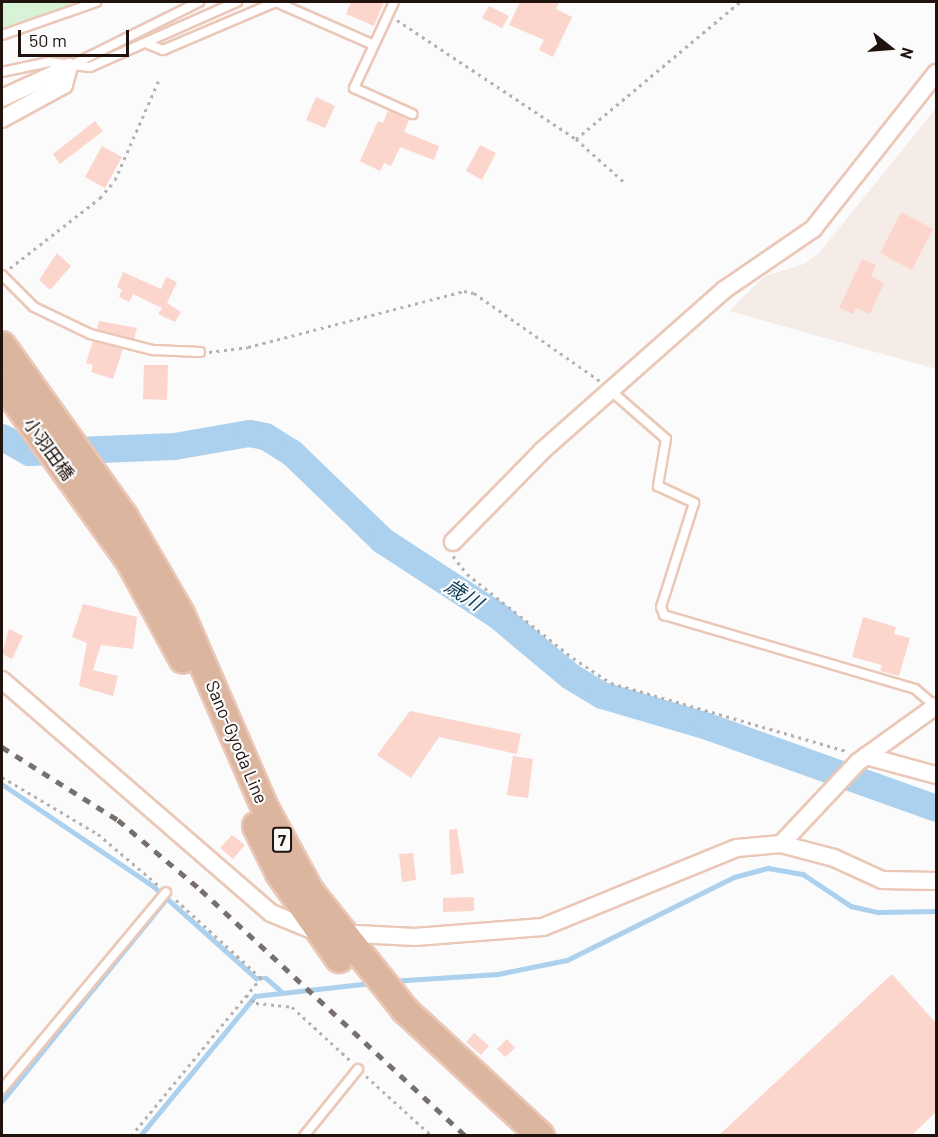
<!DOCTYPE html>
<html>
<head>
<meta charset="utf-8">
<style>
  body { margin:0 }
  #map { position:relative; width:938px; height:1137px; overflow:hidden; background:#fbfbfb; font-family:Barlow,"Noto Sans JP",sans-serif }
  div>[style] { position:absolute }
  .built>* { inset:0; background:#f5ece8 }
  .green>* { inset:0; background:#d7f2d6 }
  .stream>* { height:4.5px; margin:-2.25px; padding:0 2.25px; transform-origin:2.25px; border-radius:2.25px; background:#abd1ee }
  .river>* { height:27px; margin:-13.5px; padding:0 13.5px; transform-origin:13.5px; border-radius:13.5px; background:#abd1ee }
  .building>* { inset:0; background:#fcd5cc }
  .path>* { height:3px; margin-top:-1.5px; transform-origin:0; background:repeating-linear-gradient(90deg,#b5b1b0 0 3px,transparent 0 7.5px) }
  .roads { filter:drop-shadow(2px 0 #ebc7b7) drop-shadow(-2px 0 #ebc7b7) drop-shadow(0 2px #ebc7b7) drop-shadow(0 -2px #ebc7b7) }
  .service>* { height:8px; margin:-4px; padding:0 4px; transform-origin:4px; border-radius:4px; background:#fff }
  .minor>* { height:16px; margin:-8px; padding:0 8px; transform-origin:8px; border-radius:8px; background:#fff }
  .primary>* { height:26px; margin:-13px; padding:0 13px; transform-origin:13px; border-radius:13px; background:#dbb59e }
  .rail>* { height:4.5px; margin-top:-2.25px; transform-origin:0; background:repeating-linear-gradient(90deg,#776f6c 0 8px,transparent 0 16px) }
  span { translate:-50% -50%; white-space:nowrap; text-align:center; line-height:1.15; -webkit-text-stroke:4.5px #fbfbfb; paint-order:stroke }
  .shield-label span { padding:2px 4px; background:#fbfbfb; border:2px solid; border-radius:4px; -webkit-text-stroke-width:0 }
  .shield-label { font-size:16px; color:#20130e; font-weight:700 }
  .street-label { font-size:18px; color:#20130e }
  .water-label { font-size:20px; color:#0e3c58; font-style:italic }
  .frame { position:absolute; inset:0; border:3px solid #20130e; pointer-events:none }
  .north { position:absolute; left:860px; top:18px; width:60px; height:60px; -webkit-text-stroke:4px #fbfbfb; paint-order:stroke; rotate:107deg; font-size:16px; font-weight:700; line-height:24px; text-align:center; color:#20130e }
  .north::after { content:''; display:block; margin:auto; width:21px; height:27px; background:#20130e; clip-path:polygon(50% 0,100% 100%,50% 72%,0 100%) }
  .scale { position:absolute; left:18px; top:30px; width:111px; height:27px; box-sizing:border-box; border:3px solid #20130e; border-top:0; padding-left:8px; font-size:18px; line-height:21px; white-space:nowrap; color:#20130e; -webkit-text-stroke:4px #fbfbfb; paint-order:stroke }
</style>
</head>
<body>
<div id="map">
  <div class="built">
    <div style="clip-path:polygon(936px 108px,936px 369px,729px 311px,765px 276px,804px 264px,819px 253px)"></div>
  </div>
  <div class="green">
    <div style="clip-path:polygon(2px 2px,96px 2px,2px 35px)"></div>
  </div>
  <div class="stream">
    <div style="left:2px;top:784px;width:181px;rotate:34deg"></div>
    <div style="left:152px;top:885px;width:140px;rotate:41.8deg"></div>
    <div style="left:256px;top:978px;width:10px"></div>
    <div style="left:266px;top:978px;width:20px;rotate:41deg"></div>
    <div style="left:391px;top:981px;width:107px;rotate:-3.7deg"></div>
    <div style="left:498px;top:974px;width:70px;rotate:-11.5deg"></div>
    <div style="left:567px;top:960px;width:186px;rotate:-26.4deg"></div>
    <div style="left:734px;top:877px;width:35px;rotate:-15deg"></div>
    <div style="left:768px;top:868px;width:36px;rotate:10deg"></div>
    <div style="left:803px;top:874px;width:58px;rotate:33.7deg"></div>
    <div style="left:851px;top:906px;width:28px;rotate:13deg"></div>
    <div style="left:878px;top:912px;width:58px;rotate:-1deg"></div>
    <div style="left:2px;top:1101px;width:262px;rotate:-50.9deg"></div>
    <div style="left:140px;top:1136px;width:181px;rotate:-50.6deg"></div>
    <div style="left:255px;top:996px;width:117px;rotate:-6.4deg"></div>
  </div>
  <div class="river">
    <div style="left:2px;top:437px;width:31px;rotate:29deg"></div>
    <div style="left:29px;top:452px;width:145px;rotate:-2.4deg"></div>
    <div style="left:174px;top:446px;width:76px;rotate:-9.8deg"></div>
    <div style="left:249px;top:433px;width:16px;rotate:11deg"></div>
    <div style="left:265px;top:436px;width:31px;rotate:32deg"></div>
    <div style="left:291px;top:452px;width:127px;rotate:44deg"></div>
    <div style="left:382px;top:540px;width:137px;rotate:33.1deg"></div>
    <div style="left:497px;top:615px;width:95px;rotate:39.9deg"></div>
    <div style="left:570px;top:676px;width:37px;rotate:31deg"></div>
    <div style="left:602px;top:695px;width:109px;rotate:16.4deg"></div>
    <div style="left:707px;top:726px;width:243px;rotate:19.7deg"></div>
  </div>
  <div class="building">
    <div style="clip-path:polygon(351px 2px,384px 2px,374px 26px,346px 14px)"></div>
    <div style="clip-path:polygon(520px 2px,559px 2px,556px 9px,572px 17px,553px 57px,539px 50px,544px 40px,509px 25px)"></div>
    <div style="clip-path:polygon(489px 6px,509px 16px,502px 28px,482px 18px)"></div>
    <div style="clip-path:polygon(316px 97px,335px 106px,325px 128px,306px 120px)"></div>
    <div style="clip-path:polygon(388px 110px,409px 120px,404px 132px,439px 146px,434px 160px,400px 147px,391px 166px,384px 163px,380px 171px,360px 161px,378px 121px,383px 123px)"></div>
    <div style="clip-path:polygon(95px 121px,103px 131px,60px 164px,53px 154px)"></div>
    <div style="clip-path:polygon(480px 145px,496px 153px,482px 180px,466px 171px)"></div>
    <div style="clip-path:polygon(102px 146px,122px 157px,105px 188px,85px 177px)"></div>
    <div style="clip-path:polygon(901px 212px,933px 229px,912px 270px,880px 253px)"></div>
    <div style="clip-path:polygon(57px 253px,71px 266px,50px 290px,39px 280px)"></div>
    <div style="clip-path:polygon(862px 259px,876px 265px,871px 276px,884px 283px,870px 314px,856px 308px,853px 314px,839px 308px)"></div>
    <div style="clip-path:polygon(123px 272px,161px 289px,166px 277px,177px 282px,167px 303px,181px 312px,175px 322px,158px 314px,162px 308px,133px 294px,129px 302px,119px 297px,122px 290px,117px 287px)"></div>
    <div style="clip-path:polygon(99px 321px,137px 328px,134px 339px,97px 329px)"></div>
    <div style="clip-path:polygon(93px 341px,123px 349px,113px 379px,91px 372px,93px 365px,86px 363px)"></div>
    <div style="clip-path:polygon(144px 365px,168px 365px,167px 400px,143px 399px)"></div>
    <div style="clip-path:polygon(83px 604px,137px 617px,133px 649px,101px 645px,93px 670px,118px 676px,113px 696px,79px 686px,87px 643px,72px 637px)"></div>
    <div style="clip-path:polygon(863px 617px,896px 627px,894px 634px,910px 638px,899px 676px,880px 671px,882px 665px,852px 657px)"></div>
    <div style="clip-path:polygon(9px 629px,23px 636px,12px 659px,2px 654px)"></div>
    <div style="clip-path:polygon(410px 711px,521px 734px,517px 754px,439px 737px,411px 778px,377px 755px)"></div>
    <div style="clip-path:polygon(513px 756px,533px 759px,528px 798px,507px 795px)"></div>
    <div style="clip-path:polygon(457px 829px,464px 873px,451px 875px,449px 830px)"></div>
    <div style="clip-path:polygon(232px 835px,245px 845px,233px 859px,220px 848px)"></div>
    <div style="clip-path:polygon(413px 853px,416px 880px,402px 882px,399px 854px)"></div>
    <div style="clip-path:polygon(474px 897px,474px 911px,443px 912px,443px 898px)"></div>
    <div style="clip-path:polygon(892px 974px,936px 1023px,936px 1112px,911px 1136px,718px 1136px)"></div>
    <div style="clip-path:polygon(474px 1033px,489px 1046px,481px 1055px,466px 1042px)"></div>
    <div style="clip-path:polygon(507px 1039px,515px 1048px,505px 1057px,497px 1049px)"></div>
  </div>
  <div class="path">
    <div style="left:397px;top:20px;width:215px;rotate:33.6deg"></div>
    <div style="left:576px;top:139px;width:64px;rotate:41.9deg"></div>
    <div style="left:576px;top:139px;width:214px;rotate:-39.9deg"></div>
    <div style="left:10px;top:268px;width:114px;rotate:-37.9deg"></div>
    <div style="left:100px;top:198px;width:23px;rotate:-50deg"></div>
    <div style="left:115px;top:180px;width:109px;rotate:-66.3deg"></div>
    <div style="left:209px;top:352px;width:39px;rotate:-7deg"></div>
    <div style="left:248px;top:347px;width:223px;rotate:-14.5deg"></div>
    <div style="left:464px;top:291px;width:10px;rotate:11deg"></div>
    <div style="left:474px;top:293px;width:154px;rotate:34.9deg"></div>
    <div style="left:453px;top:556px;width:23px;rotate:52deg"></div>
    <div style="left:467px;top:574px;width:135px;rotate:38.4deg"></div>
    <div style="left:573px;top:658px;width:45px;rotate:33.3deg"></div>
    <div style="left:611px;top:683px;width:246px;rotate:16.1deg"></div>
    <div style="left:2px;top:777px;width:112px;rotate:30.7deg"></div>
    <div style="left:98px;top:834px;width:79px;rotate:40.4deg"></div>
    <div style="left:246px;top:995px;width:13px;rotate:39deg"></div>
    <div style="left:256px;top:1003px;width:36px;rotate:6deg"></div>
    <div style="left:292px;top:1007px;width:80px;rotate:42.5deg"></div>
    <div style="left:366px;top:1076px;width:89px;rotate:42.3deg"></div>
    <div style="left:131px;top:1136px;width:205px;rotate:-50.6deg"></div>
    <div style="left:261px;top:978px;width:117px;rotate:-137.4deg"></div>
  </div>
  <div class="roads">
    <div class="service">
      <div style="left:394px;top:2px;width:95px;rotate:114.9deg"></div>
      <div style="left:354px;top:88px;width:64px;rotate:24.1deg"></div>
      <div style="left:2px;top:35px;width:100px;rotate:-19.3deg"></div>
      <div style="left:148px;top:44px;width:16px;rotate:22deg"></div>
      <div style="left:163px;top:50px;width:123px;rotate:-23deg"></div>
      <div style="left:276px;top:2px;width:107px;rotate:23.7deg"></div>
      <div style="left:72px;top:65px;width:142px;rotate:-26.4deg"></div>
      <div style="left:2px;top:72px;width:48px;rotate:-12deg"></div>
      <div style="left:49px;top:62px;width:41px;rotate:7deg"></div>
      <div style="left:90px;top:67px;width:161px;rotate:-23.9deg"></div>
      <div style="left:2px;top:275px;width:45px;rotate:45deg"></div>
      <div style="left:34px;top:307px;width:62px;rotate:25.7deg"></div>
      <div style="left:90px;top:334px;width:65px;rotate:14.3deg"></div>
      <div style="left:153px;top:350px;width:47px;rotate:2.4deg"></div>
      <div style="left:610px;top:390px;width:74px;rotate:41.2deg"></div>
      <div style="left:666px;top:439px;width:48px;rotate:99.7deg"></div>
      <div style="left:658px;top:486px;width:40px;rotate:25deg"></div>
      <div style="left:694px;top:503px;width:109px;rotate:107.6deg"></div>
      <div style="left:661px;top:607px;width:9px;rotate:69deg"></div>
      <div style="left:664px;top:615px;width:262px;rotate:16.4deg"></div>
      <div style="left:915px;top:689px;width:25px;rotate:40deg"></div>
      <div style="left:2px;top:1089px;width:256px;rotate:-50.2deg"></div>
      <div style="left:304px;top:1136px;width:86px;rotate:-51.1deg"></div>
    </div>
    <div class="minor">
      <div style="left:2px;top:98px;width:74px;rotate:-24.8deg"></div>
      <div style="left:69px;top:67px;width:19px;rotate:106deg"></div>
      <div style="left:64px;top:85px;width:71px;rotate:151.3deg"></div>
      <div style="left:453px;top:542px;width:127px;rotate:-45.6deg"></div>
      <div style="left:542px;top:451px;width:243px;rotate:-41.5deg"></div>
      <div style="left:724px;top:290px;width:108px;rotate:-34.4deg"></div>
      <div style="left:813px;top:229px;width:199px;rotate:-51.7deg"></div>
      <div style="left:2px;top:680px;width:356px;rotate:40.9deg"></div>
      <div style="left:271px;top:913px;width:50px;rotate:22.4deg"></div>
      <div style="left:317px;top:932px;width:98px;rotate:2.9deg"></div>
      <div style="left:415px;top:937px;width:128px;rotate:-4.5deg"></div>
      <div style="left:543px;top:927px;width:209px;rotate:-22.2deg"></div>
      <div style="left:737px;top:848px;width:44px;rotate:-5.2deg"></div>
      <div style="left:781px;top:844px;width:55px;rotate:14.8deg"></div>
      <div style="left:834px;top:858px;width:53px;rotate:24.6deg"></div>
      <div style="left:882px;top:880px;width:54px;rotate:1.1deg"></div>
      <div style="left:866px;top:756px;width:73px;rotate:15.2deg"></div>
      <div style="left:781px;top:844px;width:112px;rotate:-46.8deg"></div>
      <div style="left:858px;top:762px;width:96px;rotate:-35.7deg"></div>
    </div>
    <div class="primary">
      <div style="left:2px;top:345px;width:210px;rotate:54.5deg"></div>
      <div style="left:124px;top:516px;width:113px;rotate:59.8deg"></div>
      <div style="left:181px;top:614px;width:214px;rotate:66.6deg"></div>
      <div style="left:266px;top:810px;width:92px;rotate:61.5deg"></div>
      <div style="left:310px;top:891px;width:152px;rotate:51.4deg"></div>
      <div style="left:405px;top:1010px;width:185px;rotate:42.8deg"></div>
      <div style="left:2px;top:383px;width:220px;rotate:54.4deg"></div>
      <div style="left:130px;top:562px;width:111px;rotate:61.6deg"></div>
      <div style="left:256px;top:826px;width:52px;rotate:63.9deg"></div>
      <div style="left:279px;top:873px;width:105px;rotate:55.1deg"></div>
    </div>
  </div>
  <div class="rail">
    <div style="left:2px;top:747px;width:137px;rotate:32.2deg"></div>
    <div style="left:118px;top:820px;width:109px;rotate:40.1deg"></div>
    <div style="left:201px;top:890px;width:362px;rotate:42.9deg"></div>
  </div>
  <div class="shield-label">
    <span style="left:282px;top:840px">7</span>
  </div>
  <div class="street-label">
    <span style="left:49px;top:449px;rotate:54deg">小羽田橋</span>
    <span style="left:237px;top:742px;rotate:67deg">Sano-Gyoda Line</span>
  </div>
  <div class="water-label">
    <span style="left:464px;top:594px;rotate:33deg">歳川</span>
  </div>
  <div class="frame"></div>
  <div class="north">N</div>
  <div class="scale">50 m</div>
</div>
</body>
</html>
